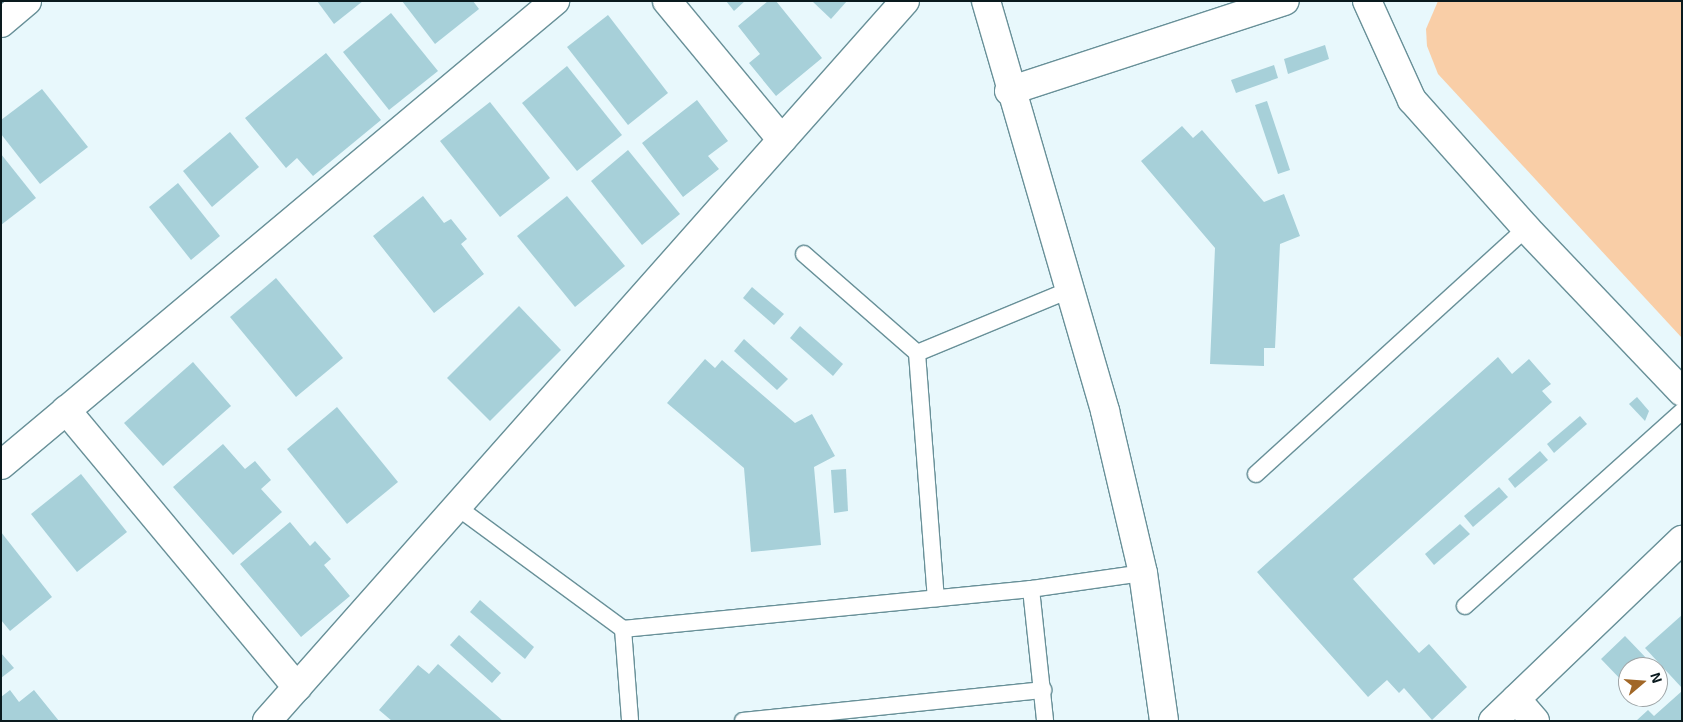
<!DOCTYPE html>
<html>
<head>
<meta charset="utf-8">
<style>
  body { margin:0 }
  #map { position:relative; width:1683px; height:722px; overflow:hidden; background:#e8f8fc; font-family:"Exo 2",sans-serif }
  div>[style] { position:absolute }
  .green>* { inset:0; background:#f9cea7 }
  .building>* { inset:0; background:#a7d0d9 }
  .roads { filter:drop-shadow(1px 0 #689098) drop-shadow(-1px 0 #689098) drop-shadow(0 1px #689098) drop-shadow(0 -1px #689098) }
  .lane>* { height:16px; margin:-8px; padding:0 8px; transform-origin:8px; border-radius:8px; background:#fff }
  .street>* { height:28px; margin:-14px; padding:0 14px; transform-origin:14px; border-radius:14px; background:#fff }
  .secondary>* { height:28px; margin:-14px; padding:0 14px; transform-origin:14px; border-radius:14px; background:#fff }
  span { translate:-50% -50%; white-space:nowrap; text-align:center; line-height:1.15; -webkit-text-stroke:4px #fff; paint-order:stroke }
  .frame { position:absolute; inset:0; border:2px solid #0a1a1e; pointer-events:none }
  .north { position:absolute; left:1618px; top:657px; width:50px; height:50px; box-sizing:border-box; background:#fff; border:1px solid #9da3a5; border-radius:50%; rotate:72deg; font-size:14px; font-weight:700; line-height:20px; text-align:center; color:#0a1a1e }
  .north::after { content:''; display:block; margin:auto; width:18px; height:22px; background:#a16727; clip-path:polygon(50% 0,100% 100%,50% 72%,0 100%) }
</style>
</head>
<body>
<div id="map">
  <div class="green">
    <div style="clip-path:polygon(1438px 1px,1682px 1px,1682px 338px,1438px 74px,1427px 46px,1426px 29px)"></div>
  </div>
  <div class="building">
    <div style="clip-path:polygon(317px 1px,363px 1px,334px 24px)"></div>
    <div style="clip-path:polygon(402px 1px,473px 1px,479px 9px,435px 44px)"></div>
    <div style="clip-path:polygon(726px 1px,745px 1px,734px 11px)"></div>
    <div style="clip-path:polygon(768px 1px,776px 1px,822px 58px,776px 96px,749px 63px,760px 54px,738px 26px)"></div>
    <div style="clip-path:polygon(812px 1px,847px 1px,831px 19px)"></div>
    <div style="clip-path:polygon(391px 13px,438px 71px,389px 110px,343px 52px)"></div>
    <div style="clip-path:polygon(608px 15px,668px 93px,628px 125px,567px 47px)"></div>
    <div style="clip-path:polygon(1325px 45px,1329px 59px,1288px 74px,1284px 59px)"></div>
    <div style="clip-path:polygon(326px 53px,381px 120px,313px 176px,297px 158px,286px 168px,245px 118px)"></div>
    <div style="clip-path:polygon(1274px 65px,1278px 78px,1236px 93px,1231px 80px)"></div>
    <div style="clip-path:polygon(567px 66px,622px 135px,577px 171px,522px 103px)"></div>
    <div style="clip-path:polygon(42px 89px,88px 147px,40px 184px,1px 134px,1px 120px)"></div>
    <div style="clip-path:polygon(697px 100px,728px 141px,708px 156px,719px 169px,683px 197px,642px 143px)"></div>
    <div style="clip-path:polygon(1267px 101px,1290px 170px,1278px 174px,1255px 105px)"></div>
    <div style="clip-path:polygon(490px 102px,550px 178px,500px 217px,440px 141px)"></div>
    <div style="clip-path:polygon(1182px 126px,1193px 138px,1202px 130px,1264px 202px,1284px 194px,1300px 236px,1280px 244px,1275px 348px,1264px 348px,1264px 366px,1210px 364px,1215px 248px,1141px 161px)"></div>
    <div style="clip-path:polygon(230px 132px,259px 167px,212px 207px,183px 171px)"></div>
    <div style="clip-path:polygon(628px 150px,680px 214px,642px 245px,591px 181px)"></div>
    <div style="clip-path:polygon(1px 154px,36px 198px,1px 225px)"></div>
    <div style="clip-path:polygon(178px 183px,220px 236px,191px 260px,149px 207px)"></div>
    <div style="clip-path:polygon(423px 196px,444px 223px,451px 219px,467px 239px,461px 244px,484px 274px,434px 313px,373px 236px)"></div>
    <div style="clip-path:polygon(567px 196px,625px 266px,575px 307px,517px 236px)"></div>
    <div style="clip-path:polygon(276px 278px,343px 358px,296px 397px,230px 317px)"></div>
    <div style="clip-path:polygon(752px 287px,784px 314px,774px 325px,743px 298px)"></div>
    <div style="clip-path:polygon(519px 306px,561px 350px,490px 421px,447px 378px)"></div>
    <div style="clip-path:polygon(800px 326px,843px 364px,833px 376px,790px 338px)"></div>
    <div style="clip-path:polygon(744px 339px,788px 379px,777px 390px,734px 351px)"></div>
    <div style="clip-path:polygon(1498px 357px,1512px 374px,1529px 359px,1551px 384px,1542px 391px,1552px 402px,1353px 579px,1419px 653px,1429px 644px,1467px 687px,1432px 720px,1404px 688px,1399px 693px,1387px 680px,1368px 697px,1257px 572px)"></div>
    <div style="clip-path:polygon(705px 359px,715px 368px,722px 360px,795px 423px,812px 414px,835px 456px,814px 467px,821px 545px,751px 552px,744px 468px,667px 403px)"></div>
    <div style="clip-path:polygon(193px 362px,231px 406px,163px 466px,124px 423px)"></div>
    <div style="clip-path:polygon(1637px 397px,1649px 411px,1645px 421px,1629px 404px)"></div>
    <div style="clip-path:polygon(337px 407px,398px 482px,347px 524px,287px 449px)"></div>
    <div style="clip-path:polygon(1580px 416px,1587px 424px,1554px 453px,1547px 444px)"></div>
    <div style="clip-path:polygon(223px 444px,245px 469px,255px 461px,271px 480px,261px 489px,282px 512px,233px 555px,173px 487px)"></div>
    <div style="clip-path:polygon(1540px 451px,1548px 460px,1515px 488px,1508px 479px)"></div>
    <div style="clip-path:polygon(846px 469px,848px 511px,834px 513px,831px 470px)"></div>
    <div style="clip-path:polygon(81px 474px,127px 532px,77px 572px,31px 514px)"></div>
    <div style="clip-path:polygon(1499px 487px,1508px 497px,1473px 527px,1464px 516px)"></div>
    <div style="clip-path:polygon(290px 522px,310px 546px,315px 541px,331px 559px,324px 565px,350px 596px,301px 637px,240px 564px)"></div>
    <div style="clip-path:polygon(1460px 524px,1470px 534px,1434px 565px,1425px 554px)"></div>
    <div style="clip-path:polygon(1px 532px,52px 597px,10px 631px,1px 620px)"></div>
    <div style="clip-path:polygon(480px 600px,534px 647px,525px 659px,470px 612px)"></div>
    <div style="clip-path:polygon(1682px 615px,1682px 688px,1645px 648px)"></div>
    <div style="clip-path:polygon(459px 635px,501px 673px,492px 683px,450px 645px)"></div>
    <div style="clip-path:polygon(1625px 636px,1650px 662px,1645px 667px,1628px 667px,1626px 685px,1601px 659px)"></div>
    <div style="clip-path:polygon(1px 653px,14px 668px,1px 678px)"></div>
    <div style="clip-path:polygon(438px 664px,503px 721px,392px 721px,379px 710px,418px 665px,429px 674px)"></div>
    <div style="clip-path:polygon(10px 690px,19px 702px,34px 690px,59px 721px,1px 721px,1px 697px)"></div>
    <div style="clip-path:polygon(1682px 691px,1682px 721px,1636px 721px,1648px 710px,1654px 716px)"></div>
  </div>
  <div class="roads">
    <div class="lane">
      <div style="left:804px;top:254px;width:150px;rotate:41.2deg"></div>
      <div style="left:917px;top:353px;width:246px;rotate:85.6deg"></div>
      <div style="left:917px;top:353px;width:165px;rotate:-22.5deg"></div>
      <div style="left:1256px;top:474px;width:365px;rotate:-42.3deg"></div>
      <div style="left:457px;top:507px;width:206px;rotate:36.3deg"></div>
      <div style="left:623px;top:629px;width:92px;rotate:85.6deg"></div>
      <div style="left:1031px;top:589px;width:133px;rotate:83.9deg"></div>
      <div style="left:1465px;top:606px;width:292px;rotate:-41.9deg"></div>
      <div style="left:623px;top:629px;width:410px;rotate:-5.6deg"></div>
      <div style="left:1031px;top:589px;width:113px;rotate:-8.1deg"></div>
      <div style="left:743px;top:721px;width:302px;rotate:-5.9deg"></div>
    </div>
    <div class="street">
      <div style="left:667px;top:1px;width:180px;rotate:50.4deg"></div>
      <div style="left:986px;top:1px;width:427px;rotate:73.8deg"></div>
      <div style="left:1105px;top:411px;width:166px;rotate:76.8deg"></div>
      <div style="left:1143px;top:573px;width:149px;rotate:81.9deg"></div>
      <div style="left:1367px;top:1px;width:109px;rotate:65.6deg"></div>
      <div style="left:1412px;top:100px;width:171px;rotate:48.3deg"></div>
      <div style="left:1526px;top:228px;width:226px;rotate:46.4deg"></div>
      <div style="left:1009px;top:91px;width:290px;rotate:-18.1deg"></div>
      <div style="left:66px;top:410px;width:361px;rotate:50.2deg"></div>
      <div style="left:1px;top:465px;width:723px;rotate:-39.95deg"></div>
      <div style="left:1516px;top:699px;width:29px;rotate:49deg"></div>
      <div style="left:267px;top:721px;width:962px;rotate:-48.46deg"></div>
      <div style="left:1493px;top:721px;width:262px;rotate:-43.8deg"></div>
    </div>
    <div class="secondary">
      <div style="left:1px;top:23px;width:34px;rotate:-40deg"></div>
    </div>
  </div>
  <div class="frame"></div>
  <div class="north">N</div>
</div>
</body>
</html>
